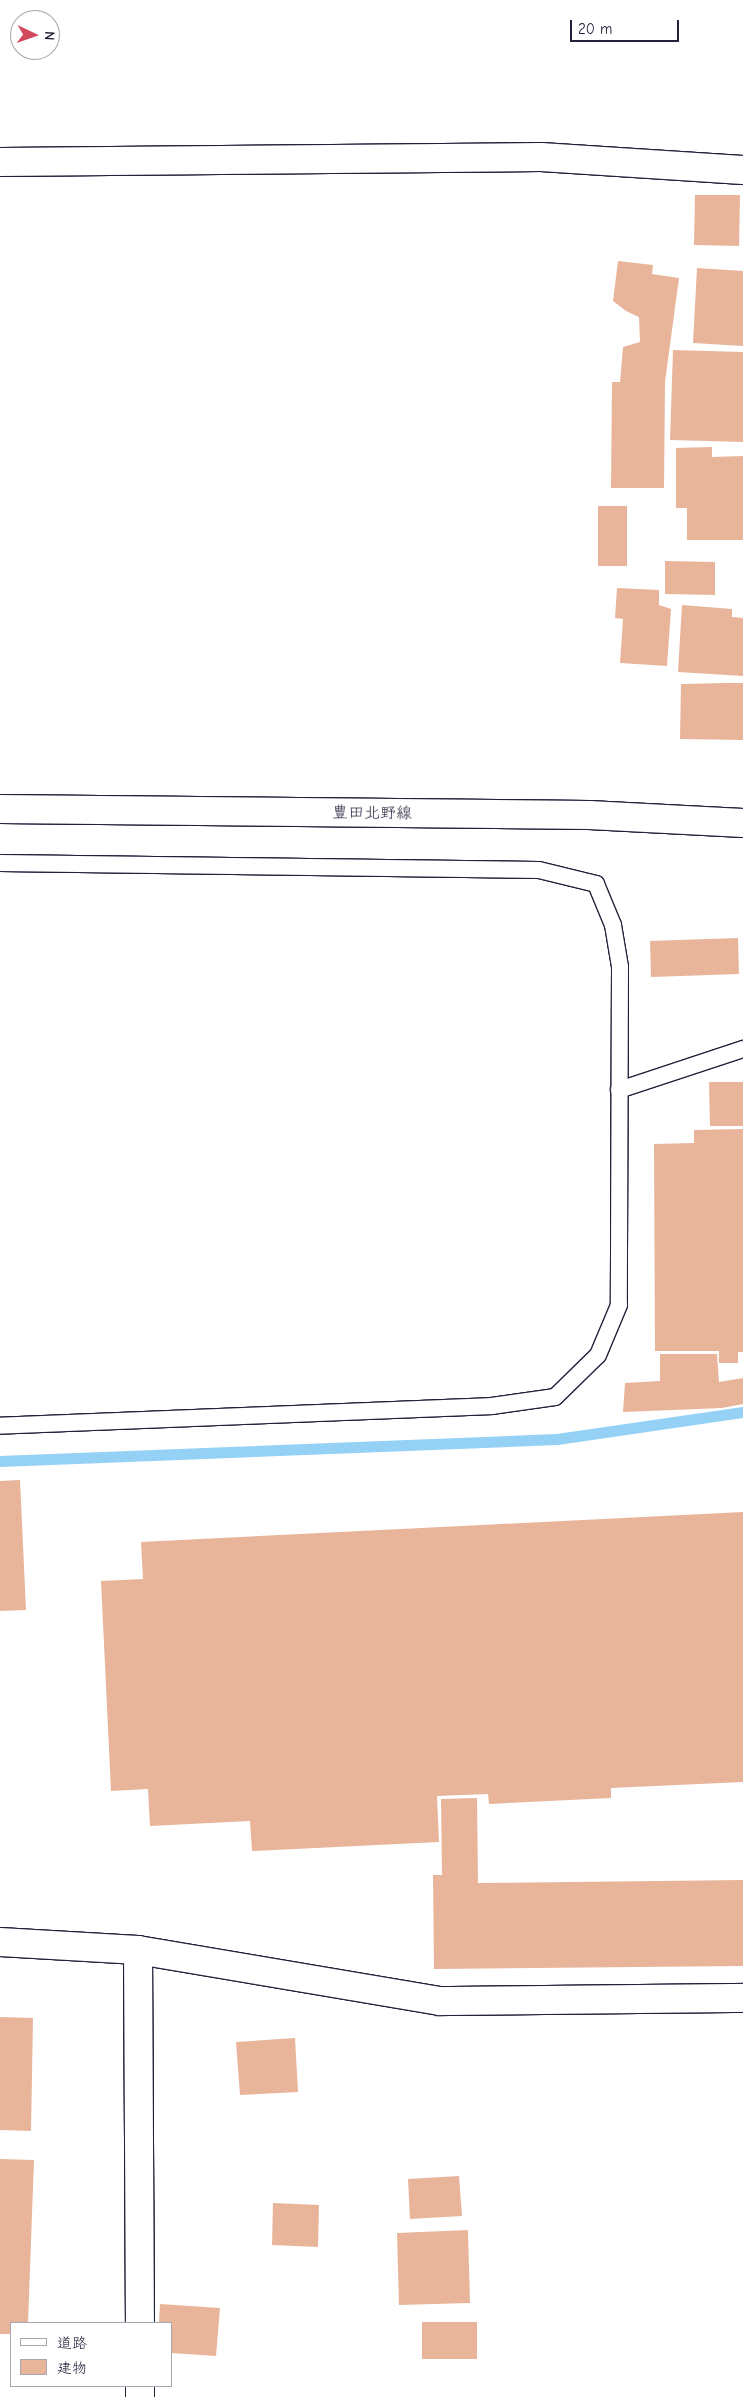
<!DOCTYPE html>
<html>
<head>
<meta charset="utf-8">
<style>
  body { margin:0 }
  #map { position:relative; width:743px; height:2397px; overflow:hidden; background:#fff; font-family:"Comic Neue","Klee One",sans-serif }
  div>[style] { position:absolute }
  .stream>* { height:11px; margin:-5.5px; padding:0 5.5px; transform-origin:5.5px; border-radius:5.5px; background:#94d1f5 }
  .building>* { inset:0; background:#e8b59b }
  .roads { filter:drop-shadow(1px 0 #22223b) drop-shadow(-1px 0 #22223b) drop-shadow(0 1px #22223b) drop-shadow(0 -1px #22223b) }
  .service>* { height:16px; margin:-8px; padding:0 8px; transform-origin:8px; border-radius:8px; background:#fff }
  .minor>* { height:28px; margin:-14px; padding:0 14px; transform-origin:14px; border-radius:14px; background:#fff }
  .secondary>* { height:28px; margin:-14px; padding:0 14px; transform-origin:14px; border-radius:14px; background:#fff }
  span { translate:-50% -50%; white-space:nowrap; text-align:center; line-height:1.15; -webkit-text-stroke:4px #fff; paint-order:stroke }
  .street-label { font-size:16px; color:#22223b }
  .legend { position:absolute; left:10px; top:2322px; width:162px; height:65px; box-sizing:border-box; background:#fff; border:1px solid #a7a7b1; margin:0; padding:6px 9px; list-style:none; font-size:15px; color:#22223b }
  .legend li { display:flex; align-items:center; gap:10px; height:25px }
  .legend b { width:25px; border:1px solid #a7a7b1 }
  .north { position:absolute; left:10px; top:10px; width:50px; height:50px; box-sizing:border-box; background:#fff; border:1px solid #a7a7b1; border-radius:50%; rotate:93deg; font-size:14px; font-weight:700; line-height:20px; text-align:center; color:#22223b }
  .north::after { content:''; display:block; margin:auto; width:18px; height:22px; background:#d1495b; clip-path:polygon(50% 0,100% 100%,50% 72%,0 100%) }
  .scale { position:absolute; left:570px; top:20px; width:109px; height:22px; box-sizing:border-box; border:2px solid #22223b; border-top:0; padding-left:6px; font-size:15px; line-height:18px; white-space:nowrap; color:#22223b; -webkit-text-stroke:4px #fff; paint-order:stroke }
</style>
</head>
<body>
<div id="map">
  <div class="stream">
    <div style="left:0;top:1461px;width:557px;rotate:-2.26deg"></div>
    <div style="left:557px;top:1439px;width:188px;rotate:-8.3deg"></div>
  </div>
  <div class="building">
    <div style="clip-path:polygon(695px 195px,740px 195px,739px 246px,694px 245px)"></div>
    <div style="clip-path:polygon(618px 261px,653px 265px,652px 274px,679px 278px,665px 382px,664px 488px,611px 488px,612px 382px,620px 382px,623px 347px,640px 342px,639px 317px,626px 311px,613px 301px)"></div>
    <div style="clip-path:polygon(697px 268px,743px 271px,743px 346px,693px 343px)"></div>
    <div style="clip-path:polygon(673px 350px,743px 352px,743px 442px,670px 440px)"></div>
    <div style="clip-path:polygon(712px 447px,712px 457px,743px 456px,743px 540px,687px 540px,687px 508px,676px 508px,676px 448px)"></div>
    <div style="clip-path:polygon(598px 506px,627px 506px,627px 566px,598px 566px)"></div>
    <div style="clip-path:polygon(665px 561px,715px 562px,715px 595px,665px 594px)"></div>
    <div style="clip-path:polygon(617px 588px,659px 590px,659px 605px,671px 609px,667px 666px,620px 663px,623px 619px,615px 618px)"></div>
    <div style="clip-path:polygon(682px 605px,732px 609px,732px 617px,743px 618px,743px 676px,678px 672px)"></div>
    <div style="clip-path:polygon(728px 683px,743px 683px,743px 740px,680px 739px,681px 684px)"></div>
    <div style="clip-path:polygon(738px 938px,739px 974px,651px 977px,650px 941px)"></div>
    <div style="clip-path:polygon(709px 1082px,743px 1082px,743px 1126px,710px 1126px)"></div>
    <div style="clip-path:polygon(743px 1129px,743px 1352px,738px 1352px,738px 1363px,719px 1363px,719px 1351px,655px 1351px,654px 1144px,694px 1143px,694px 1130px)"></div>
    <div style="clip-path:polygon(660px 1354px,717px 1354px,719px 1382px,743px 1378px,743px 1404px,722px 1408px,623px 1412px,625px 1383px,660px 1381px)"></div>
    <div style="clip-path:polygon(20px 1480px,26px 1610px,0 1611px,0 1481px)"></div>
    <div style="clip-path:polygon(743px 1512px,743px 1782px,611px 1788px,611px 1798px,489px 1804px,488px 1794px,437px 1796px,439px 1842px,252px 1851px,250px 1821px,150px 1826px,148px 1789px,111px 1791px,101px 1581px,143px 1579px,141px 1542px)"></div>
    <div style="clip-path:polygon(477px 1798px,478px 1883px,743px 1880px,743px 1966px,434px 1969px,433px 1875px,442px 1875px,441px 1799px)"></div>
    <div style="clip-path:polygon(0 2017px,33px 2018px,31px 2131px,0 2130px)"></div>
    <div style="clip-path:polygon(295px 2038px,298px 2092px,240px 2095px,236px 2042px)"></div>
    <div style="clip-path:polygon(0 2159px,34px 2160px,28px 2323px,11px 2323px,11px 2334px,0 2334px)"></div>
    <div style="clip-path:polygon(459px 2176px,462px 2216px,410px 2219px,408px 2179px)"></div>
    <div style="clip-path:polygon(273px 2203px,319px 2205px,318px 2247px,272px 2245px)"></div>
    <div style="clip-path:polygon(468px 2230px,470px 2303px,399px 2305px,397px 2233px)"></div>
    <div style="clip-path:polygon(160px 2304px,220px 2308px,216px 2356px,171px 2353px,171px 2323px,159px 2323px)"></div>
    <div style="clip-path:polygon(422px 2322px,477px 2322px,477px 2359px,422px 2359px)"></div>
  </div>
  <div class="roads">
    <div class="service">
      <div style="left:0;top:863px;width:539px;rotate:0.74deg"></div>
      <div style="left:539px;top:870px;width:59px;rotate:13.8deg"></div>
      <div style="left:596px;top:884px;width:44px;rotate:67.5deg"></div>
      <div style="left:613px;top:925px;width:43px;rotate:80.5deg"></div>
      <div style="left:620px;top:967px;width:338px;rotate:90.2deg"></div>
      <div style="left:619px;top:1305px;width:54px;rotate:112.8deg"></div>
      <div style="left:598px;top:1355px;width:60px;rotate:135.7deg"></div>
      <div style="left:555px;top:1397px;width:64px;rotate:171.9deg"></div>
      <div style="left:492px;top:1406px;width:492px;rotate:177.7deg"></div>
      <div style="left:619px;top:1090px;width:131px;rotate:-18.3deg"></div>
    </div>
    <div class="minor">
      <div style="left:0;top:162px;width:541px;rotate:-0.53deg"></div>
      <div style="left:541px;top:157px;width:202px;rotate:3.7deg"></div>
      <div style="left:0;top:1942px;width:138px;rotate:3.3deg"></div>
      <div style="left:138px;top:1950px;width:306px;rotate:9.6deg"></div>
      <div style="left:440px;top:2001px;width:303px;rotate:-0.6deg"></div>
      <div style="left:138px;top:1950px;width:373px;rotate:89.7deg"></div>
      <div style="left:140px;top:2386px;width:11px;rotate:90deg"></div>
    </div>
    <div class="secondary">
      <div style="left:0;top:809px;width:589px;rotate:0.58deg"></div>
      <div style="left:589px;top:815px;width:154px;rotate:3deg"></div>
    </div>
  </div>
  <div class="street-label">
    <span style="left:372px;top:813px;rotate:1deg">豊田北野線</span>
  </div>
  <ul class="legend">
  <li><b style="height:6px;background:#fff"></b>道路</li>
  <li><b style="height:14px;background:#e8b59b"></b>建物</li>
  </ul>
  <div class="north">N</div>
  <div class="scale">20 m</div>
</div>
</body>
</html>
